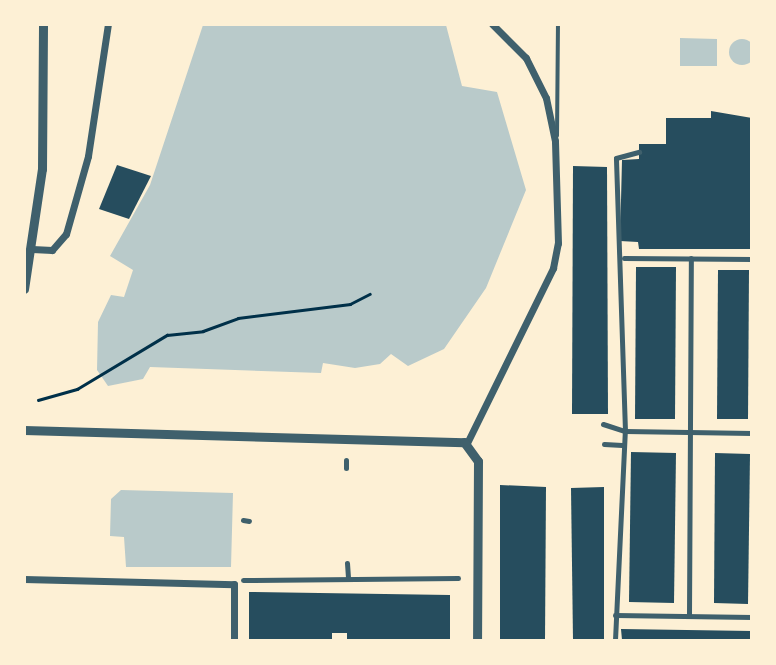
<!DOCTYPE html>
<html>
<head>
<meta charset="utf-8">
<style>
  body { margin:0 }
  #map { position:relative; width:776px; height:665px; overflow:hidden; background:#fdf0d5; font-family:"Source Sans 3",sans-serif }
  div>[style] { position:absolute }
  .green>* { inset:0; background:#b9caca }
  .round { border-radius:50% }
  .building>* { inset:0; background:#264d5e }
  .path>* { height:2.5px; margin:-1.25px; padding:0 1.25px; transform-origin:1.25px; border-radius:1.25px; background:#003049 }
  .service>* { height:3.5px; margin:-1.75px; padding:0 1.75px; transform-origin:1.75px; border-radius:1.75px; background:#3f606c }
  .pedestrian>* { height:5px; margin:-2.5px; padding:0 2.5px; transform-origin:2.5px; border-radius:2.5px; background:#3f606c }
  .minor>* { height:7px; margin:-3.5px; padding:0 3.5px; transform-origin:3.5px; border-radius:3.5px; background:#3f606c }
  .tertiary>* { height:9px; margin:-4.5px; padding:0 4.5px; transform-origin:4.5px; border-radius:4.5px; background:#3f606c }
  span { translate:-50% -50%; white-space:nowrap; text-align:center; line-height:1.15; -webkit-text-stroke:5px #fdf0d5; paint-order:stroke }
  .frame { position:absolute; inset:0; border:26px solid #fdf0d5; pointer-events:none }
</style>
</head>
<body>
<div id="map">
  <div class="green">
    <div style="clip-path:polygon(203px 25px,446px 25px,462px 86px,497px 92px,526px 190px,486px 288px,444px 349px,408px 366px,391px 354px,380px 364px,355px 368px,323px 363px,321px 373px,150px 367px,143px 379px,108px 386px,97px 370px,98px 322px,111px 295px,124px 297px,133px 270px,110px 256px,150px 185px)"></div>
    <div style="clip-path:polygon(680px 38px,717px 39px,717px 66px,680px 66px)"></div>
    <div class="round" style="left:729px;top:39px;width:26px;height:26px"></div>
    <div style="clip-path:polygon(121px 490px,233px 493px,231px 567px,126px 567px,124px 537px,110px 536px,111px 499px)"></div>
  </div>
  <div class="building">
    <div style="clip-path:polygon(711px 111px,752px 118px,752px 249px,639px 249px,638px 242px,620px 241px,622px 160px,639px 159px,639px 144px,666px 144px,666px 118px,711px 118px)"></div>
    <div style="clip-path:polygon(117px 165px,151px 176px,129px 219px,99px 209px)"></div>
    <div style="clip-path:polygon(573px 166px,607px 167px,608px 414px,572px 414px)"></div>
    <div style="clip-path:polygon(636px 267px,676px 267px,675px 419px,635px 419px)"></div>
    <div style="clip-path:polygon(718px 270px,749px 270px,748px 419px,717px 419px)"></div>
    <div style="clip-path:polygon(631px 452px,676px 453px,674px 603px,629px 602px)"></div>
    <div style="clip-path:polygon(715px 453px,750px 454px,748px 604px,714px 603px)"></div>
    <div style="clip-path:polygon(500px 485px,546px 487px,545px 640px,500px 640px)"></div>
    <div style="clip-path:polygon(604px 487px,604px 640px,573px 640px,571px 488px)"></div>
    <div style="clip-path:polygon(249px 592px,450px 595px,450px 640px,347px 640px,347px 633px,332px 633px,332px 640px,249px 640px)"></div>
    <div style="clip-path:polygon(621px 629px,752px 631px,752px 640px,622px 640px)"></div>
  </div>
  <div class="path">
    <div style="left:38px;top:400px;width:41px;rotate:-15.8deg"></div>
    <div style="left:77px;top:389px;width:105px;rotate:-31deg"></div>
    <div style="left:167px;top:335px;width:36px;rotate:-6deg"></div>
    <div style="left:203px;top:331px;width:37px;rotate:-20deg"></div>
    <div style="left:238px;top:318px;width:113px;rotate:-7.1deg"></div>
    <div style="left:350px;top:304px;width:22px;rotate:-27deg"></div>
  </div>
  <div class="service">
    <div style="left:557px;top:136px;width:112px;rotate:-89.5deg"></div>
  </div>
  <div class="pedestrian">
    <div style="left:624px;top:258px;width:128px;rotate:0.4deg"></div>
    <div style="left:603px;top:424px;width:23px;rotate:18deg"></div>
    <div style="left:625px;top:431px;width:127px;rotate:0.9deg"></div>
    <div style="left:604px;top:444px;width:18px;rotate:3deg"></div>
    <div style="left:346px;top:468px;width:8px;rotate:-90deg"></div>
    <div style="left:243px;top:520px;width:6px;rotate:9deg"></div>
    <div style="left:347px;top:563px;width:16px;rotate:86deg"></div>
    <div style="left:243px;top:580px;width:215px;rotate:-0.5deg"></div>
    <div style="left:615px;top:615px;width:137px;rotate:0.8deg"></div>
    <div style="left:689px;top:616px;width:358px;rotate:-89.7deg"></div>
    <div style="left:615px;top:640px;width:209px;rotate:-87.3deg"></div>
    <div style="left:625px;top:431px;width:273px;rotate:-91.9deg"></div>
    <div style="left:616px;top:158px;width:24px;rotate:-15deg"></div>
  </div>
  <div class="minor">
    <div style="left:32px;top:249px;width:20px;rotate:3deg"></div>
    <div style="left:52px;top:250px;width:21px;rotate:-49deg"></div>
    <div style="left:66px;top:234px;width:81px;rotate:-74.2deg"></div>
    <div style="left:88px;top:156px;width:134px;rotate:-81.4deg"></div>
    <div style="left:467px;top:443px;width:195px;rotate:-63.8deg"></div>
    <div style="left:553px;top:268px;width:25px;rotate:-79deg"></div>
    <div style="left:558px;top:243px;width:102px;rotate:-91.7deg"></div>
    <div style="left:555px;top:141px;width:44px;rotate:-101.8deg"></div>
    <div style="left:546px;top:98px;width:45px;rotate:-116.6deg"></div>
    <div style="left:526px;top:58px;width:48px;rotate:-135deg"></div>
    <div style="left:24px;top:579px;width:210px;rotate:1.4deg"></div>
    <div style="left:234px;top:584px;width:56px;rotate:90deg"></div>
  </div>
  <div class="tertiary">
    <div style="left:24px;top:289px;width:121px;rotate:-81.5deg"></div>
    <div style="left:42px;top:169px;width:145px;rotate:-89.6deg"></div>
    <div style="left:24px;top:430px;width:440px;rotate:1.6deg"></div>
    <div style="left:464px;top:442px;width:24px;rotate:54deg"></div>
    <div style="left:478px;top:461px;width:179px;rotate:90.3deg"></div>
  </div>
  <div class="frame"></div>
</div>
</body>
</html>
